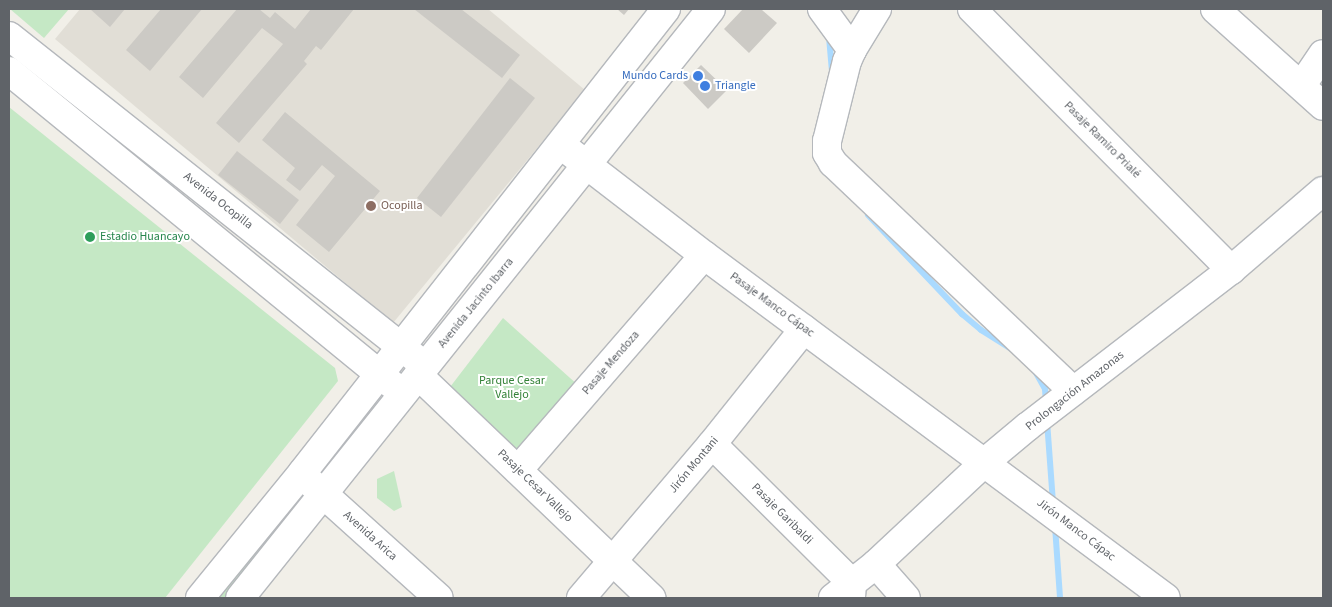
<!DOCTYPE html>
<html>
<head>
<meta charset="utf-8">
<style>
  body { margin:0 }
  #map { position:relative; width:1332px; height:607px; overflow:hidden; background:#f1efe8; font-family:"Source Sans 3",sans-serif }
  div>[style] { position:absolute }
  .education>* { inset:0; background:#e1ded6 }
  .green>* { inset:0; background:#c5e8c5 }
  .stream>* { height:6px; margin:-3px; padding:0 3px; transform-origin:3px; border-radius:3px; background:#aadaff }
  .building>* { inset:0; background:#cccac5 }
  .roads { filter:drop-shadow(1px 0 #b5b8bc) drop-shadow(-1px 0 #b5b8bc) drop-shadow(0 1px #b5b8bc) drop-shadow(0 -1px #b5b8bc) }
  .minor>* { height:28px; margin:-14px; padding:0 14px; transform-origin:14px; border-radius:14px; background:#fff }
  .dots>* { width:14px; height:14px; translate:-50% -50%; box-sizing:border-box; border:2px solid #fff; border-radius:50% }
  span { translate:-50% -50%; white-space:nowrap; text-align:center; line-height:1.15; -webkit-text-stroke:4px #fff; paint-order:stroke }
  .shop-label { font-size:12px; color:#366cbe }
  .right { translate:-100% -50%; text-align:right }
  .left { translate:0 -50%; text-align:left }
  .street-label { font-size:12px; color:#5f6368 }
  .education-label { font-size:12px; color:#785e54 }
  .leisure-label { font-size:12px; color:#27864d }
  .park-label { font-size:12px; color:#348238 }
  .frame { position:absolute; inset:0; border:10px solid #5f6368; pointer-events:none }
</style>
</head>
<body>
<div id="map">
  <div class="education">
    <div style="clip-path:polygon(80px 9px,488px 9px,585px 90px,393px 323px,55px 39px)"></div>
  </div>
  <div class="green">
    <div style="clip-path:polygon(10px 9px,69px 9px,44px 38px)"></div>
    <div style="clip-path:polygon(9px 107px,335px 368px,338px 381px,165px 598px,9px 598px)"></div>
    <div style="clip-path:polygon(503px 318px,579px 386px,516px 454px,447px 391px)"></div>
    <div style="clip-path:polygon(394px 471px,402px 507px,394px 511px,377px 498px,377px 479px)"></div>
    <div style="clip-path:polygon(291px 500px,306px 512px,236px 598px,212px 598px)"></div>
  </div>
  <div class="stream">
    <div style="left:829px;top:37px;width:35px;rotate:85deg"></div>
    <div style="left:868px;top:215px;width:137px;rotate:46.5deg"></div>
    <div style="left:962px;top:314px;width:25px;rotate:40deg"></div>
    <div style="left:981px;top:330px;width:39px;rotate:32deg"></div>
    <div style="left:1035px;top:371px;width:21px;rotate:61deg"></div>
    <div style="left:1045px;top:389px;width:14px;rotate:86deg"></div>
    <div style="left:1047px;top:421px;width:82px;rotate:85.8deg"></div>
    <div style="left:1055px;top:526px;width:72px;rotate:86deg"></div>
  </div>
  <div class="building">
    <div style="clip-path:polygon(90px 9px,125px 9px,110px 27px)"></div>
    <div style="clip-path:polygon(161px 9px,202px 9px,150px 71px,126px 50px)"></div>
    <div style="clip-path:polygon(237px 9px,259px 9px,270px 18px,275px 12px,295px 29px,311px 9px,354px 9px,321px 50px,316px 46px,304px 61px,307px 64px,239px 143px,216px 123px,283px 44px,262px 28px,203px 98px,179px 77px)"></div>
    <div style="clip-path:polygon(414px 9px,461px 9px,520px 55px,502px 78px)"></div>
    <div style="clip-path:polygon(617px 9px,629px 9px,624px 15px)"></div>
    <div style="clip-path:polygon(743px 9px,761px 9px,777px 23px,749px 53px,724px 29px)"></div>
    <div style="clip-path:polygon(701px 65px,727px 90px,708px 109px,683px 83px)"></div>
    <div style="clip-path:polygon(510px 78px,535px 98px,441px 217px,417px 198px)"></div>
    <div style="clip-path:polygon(285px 112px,380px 191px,329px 252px,296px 225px,335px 176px,322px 165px,300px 191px,286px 180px,295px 168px,262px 140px)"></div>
    <div style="clip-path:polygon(237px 151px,299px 200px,280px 224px,218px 175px)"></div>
  </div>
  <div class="roads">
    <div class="minor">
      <div style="left:822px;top:9px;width:51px;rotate:53.8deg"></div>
      <div style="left:852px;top:50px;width:12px;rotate:114deg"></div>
      <div style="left:847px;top:61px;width:82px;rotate:104deg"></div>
      <div style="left:827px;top:141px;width:12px;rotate:90deg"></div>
      <div style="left:827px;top:153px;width:12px;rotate:59deg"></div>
      <div style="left:833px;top:163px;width:331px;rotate:43.5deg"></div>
      <div style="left:972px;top:9px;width:368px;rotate:45.2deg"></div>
      <div style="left:1215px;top:9px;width:145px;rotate:41.9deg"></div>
      <div style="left:9px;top:36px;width:517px;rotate:38.4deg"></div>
      <div style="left:852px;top:50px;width:48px;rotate:-58.6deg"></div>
      <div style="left:9px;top:71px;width:495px;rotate:39.3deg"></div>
      <div style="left:1302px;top:85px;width:37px;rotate:-56deg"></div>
      <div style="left:561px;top:145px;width:180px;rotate:37.6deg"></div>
      <div style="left:704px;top:255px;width:575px;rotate:36.59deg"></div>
      <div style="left:418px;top:375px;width:323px;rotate:43.7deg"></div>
      <div style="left:712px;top:444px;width:197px;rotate:44.8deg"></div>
      <div style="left:852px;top:583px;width:15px;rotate:94deg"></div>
      <div style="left:518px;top:470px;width:284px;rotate:-49.1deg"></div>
      <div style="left:310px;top:482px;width:173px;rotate:42deg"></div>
      <div style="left:876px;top:564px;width:45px;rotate:48.6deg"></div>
      <div style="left:200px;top:598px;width:161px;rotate:-50.8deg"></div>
      <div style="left:302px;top:473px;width:590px;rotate:-51.89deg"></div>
      <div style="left:240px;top:598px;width:754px;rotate:-51.35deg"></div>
      <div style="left:581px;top:598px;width:202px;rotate:-49.6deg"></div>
      <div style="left:712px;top:444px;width:147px;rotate:-51.3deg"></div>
      <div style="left:833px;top:598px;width:55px;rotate:-38.3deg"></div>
      <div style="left:876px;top:564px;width:149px;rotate:-43.1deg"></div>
      <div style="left:985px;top:462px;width:55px;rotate:-39.8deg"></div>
      <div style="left:1027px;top:427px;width:257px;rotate:-37.6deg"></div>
      <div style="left:1231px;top:270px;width:121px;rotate:-40.7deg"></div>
    </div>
  </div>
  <div class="dots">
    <div style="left:698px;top:76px;background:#3f7fe0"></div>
    <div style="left:705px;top:86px;background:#3f7fe0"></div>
    <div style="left:371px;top:206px;background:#8d6e63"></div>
    <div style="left:90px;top:237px;background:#2e9e5b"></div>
  </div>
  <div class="shop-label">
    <span class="right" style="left:688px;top:76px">Mundo Cards</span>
    <span class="left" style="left:715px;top:86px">Triangle</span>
  </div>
  <div class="street-label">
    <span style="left:1102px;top:140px;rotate:45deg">Pasaje Ramiro Prialé</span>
    <span style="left:218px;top:201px;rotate:38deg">Avenida Ocopilla</span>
    <span style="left:476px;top:303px;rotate:-51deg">Avenida Jacinto Ibarra</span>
    <span style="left:772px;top:305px;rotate:36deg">Pasaje Manco Cápac</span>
    <span style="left:611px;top:363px;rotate:-49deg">Pasaje Mendoza</span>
    <span style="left:1075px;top:391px;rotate:-38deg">Prolongación Amazonas</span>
    <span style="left:694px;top:465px;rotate:-50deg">Jirón Montani</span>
    <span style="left:535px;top:486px;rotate:44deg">Pasaje Cesar Vallejo</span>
    <span style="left:782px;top:514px;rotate:45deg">Pasaje Garibaldi</span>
    <span style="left:1076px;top:530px;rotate:37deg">Jirón Manco Cápac</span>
    <span style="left:370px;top:536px;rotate:42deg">Avenida Arica</span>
  </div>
  <div class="education-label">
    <span class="left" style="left:381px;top:206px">Ocopilla</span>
  </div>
  <div class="leisure-label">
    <span class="left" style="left:100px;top:237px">Estadio Huancayo</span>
  </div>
  <div class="park-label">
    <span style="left:512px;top:388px">Parque Cesar<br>Vallejo</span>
  </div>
  <div class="frame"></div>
</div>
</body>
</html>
